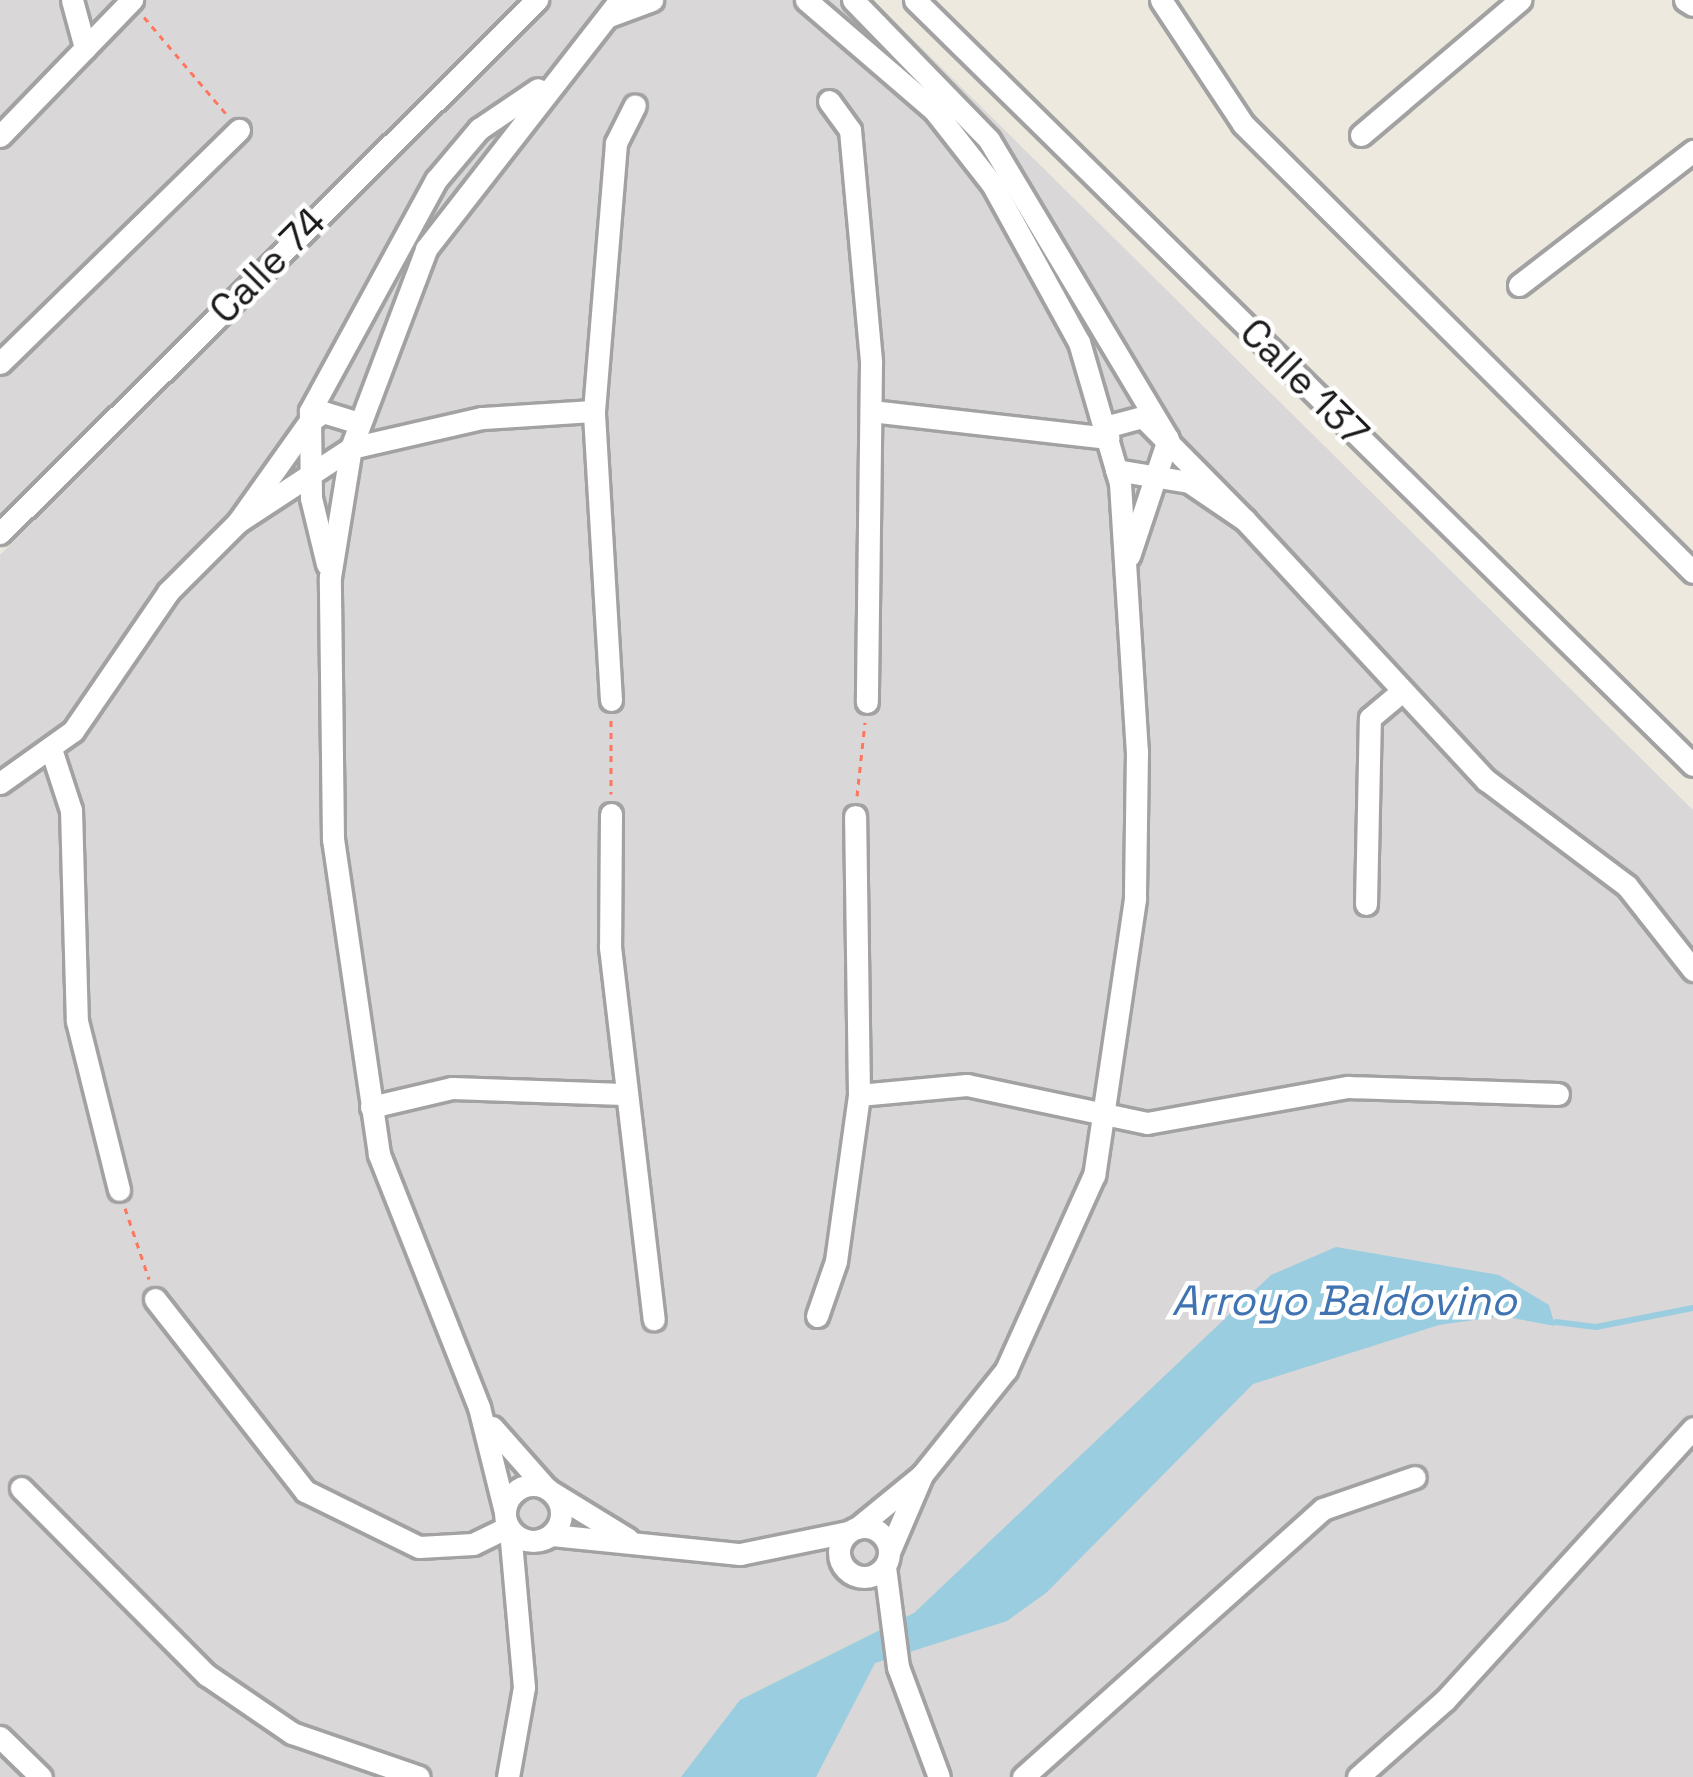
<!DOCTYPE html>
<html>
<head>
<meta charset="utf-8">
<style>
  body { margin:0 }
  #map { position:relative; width:1693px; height:1777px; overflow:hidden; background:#ede9df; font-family:"Space Grotesk",sans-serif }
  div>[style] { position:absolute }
  .residential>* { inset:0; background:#d9d7d7 }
  .water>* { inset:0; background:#9acde0 }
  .stream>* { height:6px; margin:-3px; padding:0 3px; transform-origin:3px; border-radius:3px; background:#9acde0 }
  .path>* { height:3px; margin-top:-1.5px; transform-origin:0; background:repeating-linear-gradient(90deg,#ff765e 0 6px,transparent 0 12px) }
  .roads { filter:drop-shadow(3px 0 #a2a2a2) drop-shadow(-3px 0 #a2a2a2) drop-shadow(0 3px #a2a2a2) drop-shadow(0 -3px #a2a2a2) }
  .street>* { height:21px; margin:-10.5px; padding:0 10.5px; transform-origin:10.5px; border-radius:10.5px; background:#fff }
  .street>.ring { margin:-10.5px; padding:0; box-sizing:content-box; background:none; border:21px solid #fff; border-radius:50% }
  span { translate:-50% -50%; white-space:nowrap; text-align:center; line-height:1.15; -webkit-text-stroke:9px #fff; paint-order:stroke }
  .street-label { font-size:39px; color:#1b1b1b }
  .water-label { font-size:42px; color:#4073b1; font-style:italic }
</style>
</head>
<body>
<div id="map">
  <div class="residential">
    <div style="clip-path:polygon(0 0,520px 0,0 524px)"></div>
    <div style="clip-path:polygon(551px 0,873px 0,1693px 810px,1693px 1777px,0 1777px,0 555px)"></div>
  </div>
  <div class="water">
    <div style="clip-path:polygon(1336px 1247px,1499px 1275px,1549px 1305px,1555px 1326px,1502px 1316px,1439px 1325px,1253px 1384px,1046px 1593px,1007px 1621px,875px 1663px,816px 1777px,681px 1777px,740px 1700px,914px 1613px,1271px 1275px)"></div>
  </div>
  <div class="stream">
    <div style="left:1556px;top:1322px;width:40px;rotate:7.1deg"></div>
    <div style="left:1596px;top:1327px;width:99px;rotate:-11.1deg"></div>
  </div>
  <div class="path">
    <div style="left:144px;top:17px;width:128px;rotate:49.7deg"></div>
    <div style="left:611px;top:720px;width:74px;rotate:90deg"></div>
    <div style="left:857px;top:796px;width:74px;rotate:-83.8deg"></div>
    <div style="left:125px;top:1208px;width:75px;rotate:71.3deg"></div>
  </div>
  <div class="roads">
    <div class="street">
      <div style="left:72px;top:0;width:50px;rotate:74.8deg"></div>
      <div style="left:806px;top:0;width:169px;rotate:40.7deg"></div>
      <div style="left:934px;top:110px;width:94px;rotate:51.9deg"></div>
      <div style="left:992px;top:184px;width:180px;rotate:61.2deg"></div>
      <div style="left:1079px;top:342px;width:147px;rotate:73.8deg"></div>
      <div style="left:1120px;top:483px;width:269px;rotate:86.4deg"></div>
      <div style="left:1137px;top:751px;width:148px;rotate:90.8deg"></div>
      <div style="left:1135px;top:899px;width:279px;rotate:98.4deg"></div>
      <div style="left:1094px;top:1175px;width:214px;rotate:114.3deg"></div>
      <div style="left:1006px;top:1370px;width:134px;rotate:128.7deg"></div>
      <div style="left:922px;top:1475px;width:84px;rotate:140.8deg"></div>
      <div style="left:853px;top:0;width:195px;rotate:45.8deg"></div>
      <div style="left:989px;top:140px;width:348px;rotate:59.1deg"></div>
      <div style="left:1168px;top:439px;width:123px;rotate:108.4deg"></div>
      <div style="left:915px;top:0;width:1091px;rotate:44.52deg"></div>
      <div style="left:1161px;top:0;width:149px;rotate:56.5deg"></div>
      <div style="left:1243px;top:124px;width:635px;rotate:44.87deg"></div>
      <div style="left:1685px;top:0;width:9px;rotate:32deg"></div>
      <div style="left:609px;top:16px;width:46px;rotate:-20.4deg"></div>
      <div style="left:829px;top:101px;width:36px;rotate:54deg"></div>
      <div style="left:850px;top:130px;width:234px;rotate:84.8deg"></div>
      <div style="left:871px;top:363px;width:339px;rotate:90.7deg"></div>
      <div style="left:1361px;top:135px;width:209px;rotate:-40.3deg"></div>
      <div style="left:0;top:136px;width:190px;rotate:-45.9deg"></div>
      <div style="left:1519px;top:285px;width:220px;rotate:-37.6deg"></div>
      <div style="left:0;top:363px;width:334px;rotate:-44.3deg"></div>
      <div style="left:871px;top:411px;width:239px;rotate:6.5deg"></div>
      <div style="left:359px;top:423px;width:38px;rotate:-163deg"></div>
      <div style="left:323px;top:412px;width:17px;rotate:144deg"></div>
      <div style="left:309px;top:422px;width:123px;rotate:125.4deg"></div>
      <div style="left:238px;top:522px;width:135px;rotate:-33.2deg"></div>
      <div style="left:351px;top:448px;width:134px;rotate:-12.9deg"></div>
      <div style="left:482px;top:418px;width:112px;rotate:-3.6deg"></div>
      <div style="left:1105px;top:427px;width:39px;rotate:-15deg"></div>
      <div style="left:1143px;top:417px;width:145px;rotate:45.3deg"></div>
      <div style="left:1245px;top:520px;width:68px;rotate:-145.8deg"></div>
      <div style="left:1189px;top:482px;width:74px;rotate:-170.7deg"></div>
      <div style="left:1245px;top:520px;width:355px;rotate:47.2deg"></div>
      <div style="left:1486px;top:780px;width:176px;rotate:36.9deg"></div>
      <div style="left:1627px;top:886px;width:107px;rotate:51.8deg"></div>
      <div style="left:0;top:533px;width:757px;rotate:-44.79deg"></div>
      <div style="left:327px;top:564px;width:68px;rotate:-103.6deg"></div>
      <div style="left:311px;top:498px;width:87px;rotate:-90.7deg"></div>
      <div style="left:310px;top:411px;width:263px;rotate:-61.4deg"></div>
      <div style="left:436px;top:180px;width:67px;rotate:-49.9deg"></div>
      <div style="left:479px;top:129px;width:71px;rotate:-34.1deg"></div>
      <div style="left:611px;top:700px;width:289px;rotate:-93.4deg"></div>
      <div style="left:594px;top:411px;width:269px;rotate:-85.3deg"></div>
      <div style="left:616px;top:143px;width:42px;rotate:-63.4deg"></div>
      <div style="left:52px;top:752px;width:61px;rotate:71.9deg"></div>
      <div style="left:71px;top:810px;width:211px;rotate:88.4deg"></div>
      <div style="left:77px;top:1021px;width:174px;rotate:76deg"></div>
      <div style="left:0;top:783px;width:90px;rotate:-35.5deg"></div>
      <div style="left:73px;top:731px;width:168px;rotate:-55.6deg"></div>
      <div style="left:168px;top:592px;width:99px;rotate:-45deg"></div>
      <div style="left:611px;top:814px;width:133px;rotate:90.4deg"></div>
      <div style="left:610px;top:947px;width:375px;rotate:83.3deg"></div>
      <div style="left:1366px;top:904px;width:186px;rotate:-88.8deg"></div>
      <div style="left:1370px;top:718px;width:40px;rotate:-40deg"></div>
      <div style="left:859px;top:1095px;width:108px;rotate:-5.3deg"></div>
      <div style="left:967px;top:1085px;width:184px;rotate:11.9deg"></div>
      <div style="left:1147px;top:1123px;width:204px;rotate:-10.2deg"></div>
      <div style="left:1348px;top:1087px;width:210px;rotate:1.9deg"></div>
      <div style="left:371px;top:1107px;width:83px;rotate:-13.2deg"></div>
      <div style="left:452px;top:1088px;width:171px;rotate:2deg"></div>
      <div style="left:155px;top:1299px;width:244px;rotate:52deg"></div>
      <div style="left:305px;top:1491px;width:127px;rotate:26.2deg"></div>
      <div style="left:419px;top:1547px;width:54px;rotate:-3.2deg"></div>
      <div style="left:473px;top:1544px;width:39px;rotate:-26deg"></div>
      <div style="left:817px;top:1316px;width:58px;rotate:-70.9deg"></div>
      <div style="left:836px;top:1261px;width:168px;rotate:-82.1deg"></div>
      <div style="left:859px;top:1095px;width:279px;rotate:-90.8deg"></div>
      <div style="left:492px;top:1427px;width:81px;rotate:48.5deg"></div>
      <div class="ring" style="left:505px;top:1485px;width:35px;height:35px"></div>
      <div style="left:21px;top:1488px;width:264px;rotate:45.2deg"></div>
      <div style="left:207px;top:1675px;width:103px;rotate:34.3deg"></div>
      <div style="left:292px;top:1733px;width:134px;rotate:19.1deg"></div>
      <div style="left:553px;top:1493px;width:88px;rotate:31.5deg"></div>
      <div style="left:505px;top:1512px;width:108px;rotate:-103.9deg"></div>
      <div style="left:479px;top:1407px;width:272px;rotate:-111.6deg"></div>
      <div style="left:379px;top:1154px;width:318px;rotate:-98.3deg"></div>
      <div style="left:333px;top:839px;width:262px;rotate:-90.7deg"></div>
      <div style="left:330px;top:577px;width:131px;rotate:-80.8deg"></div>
      <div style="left:351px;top:448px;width:213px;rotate:-69.3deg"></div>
      <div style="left:426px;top:249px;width:316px;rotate:-52.1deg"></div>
      <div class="ring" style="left:839px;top:1527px;width:29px;height:29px"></div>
      <div style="left:552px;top:1535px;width:189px;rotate:5.8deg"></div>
      <div style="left:740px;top:1554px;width:110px;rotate:-11.5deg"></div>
      <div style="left:889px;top:1552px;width:84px;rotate:-66.8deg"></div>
      <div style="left:885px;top:1567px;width:101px;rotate:82.6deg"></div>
      <div style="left:898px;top:1667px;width:117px;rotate:69.6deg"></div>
      <div style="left:0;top:1737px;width:57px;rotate:44.3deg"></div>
      <div style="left:508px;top:1777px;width:91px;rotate:-79.9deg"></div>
      <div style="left:524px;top:1687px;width:158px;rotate:-95.1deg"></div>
      <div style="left:1023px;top:1777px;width:402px;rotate:-41.8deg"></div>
      <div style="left:1323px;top:1509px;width:97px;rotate:-19.2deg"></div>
      <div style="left:1358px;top:1777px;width:116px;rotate:-41.5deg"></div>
      <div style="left:1445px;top:1700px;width:368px;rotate:-47.6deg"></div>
    </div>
  </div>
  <div class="street-label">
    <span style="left:268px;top:266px;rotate:-45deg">Calle 74</span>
    <span style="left:1304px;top:383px;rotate:45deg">Calle 137</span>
  </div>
  <div class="water-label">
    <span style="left:1344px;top:1301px">Arroyo Baldovino</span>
  </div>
</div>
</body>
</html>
